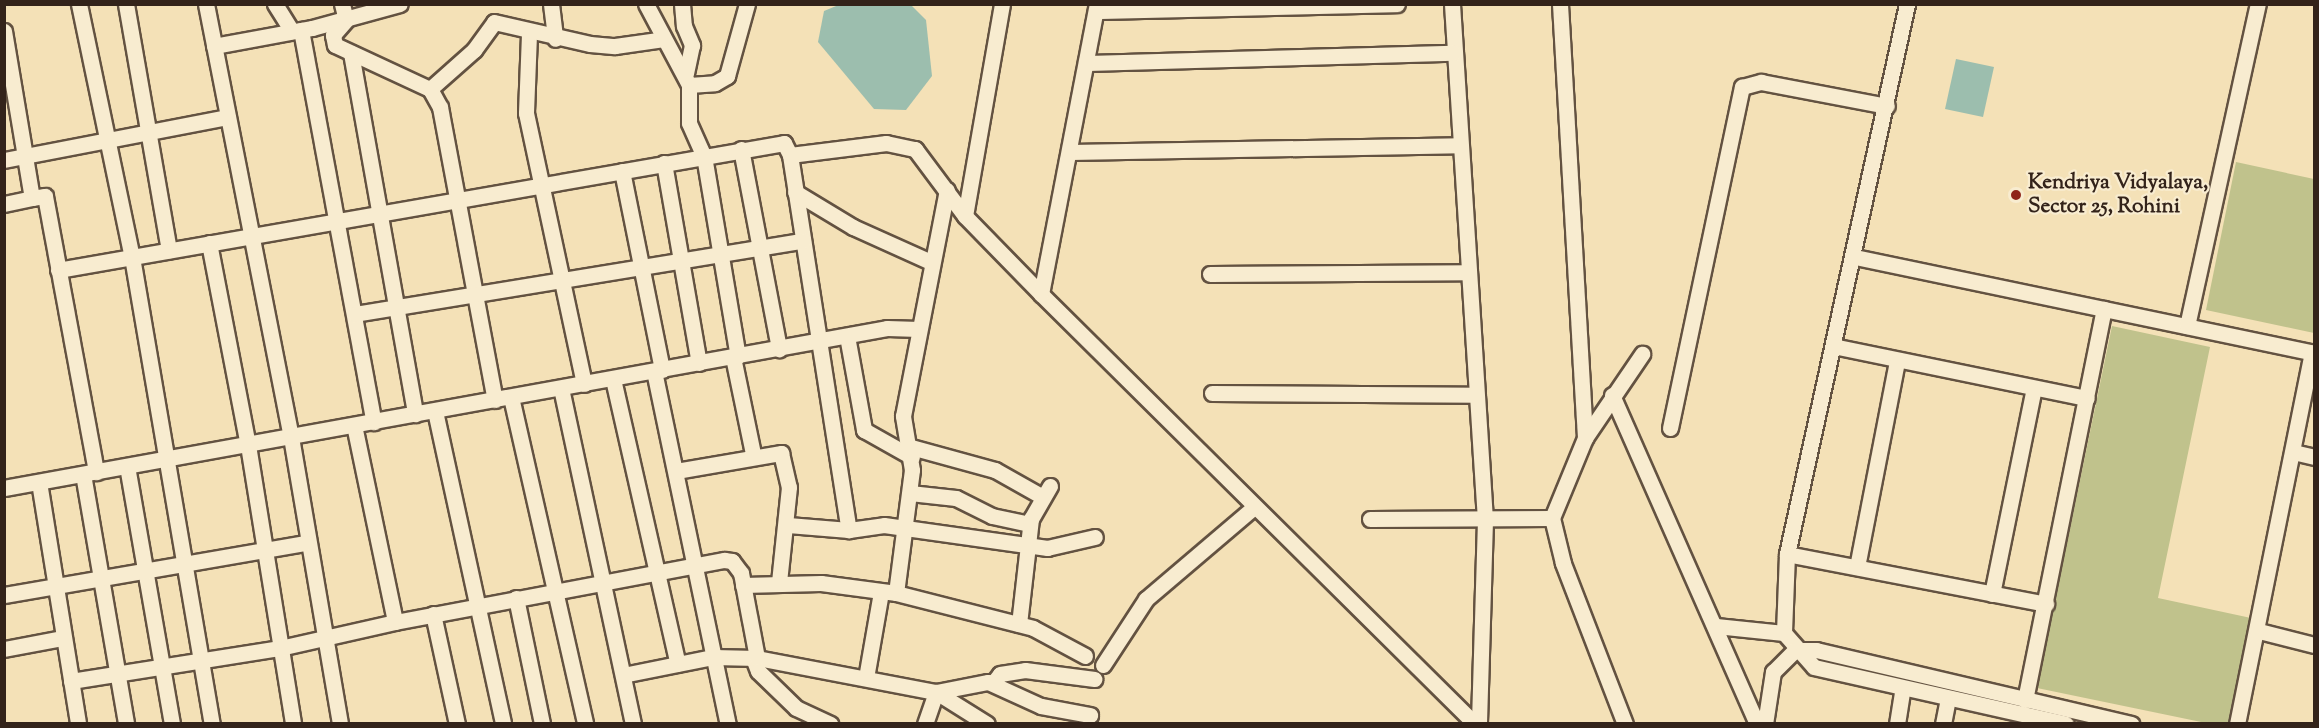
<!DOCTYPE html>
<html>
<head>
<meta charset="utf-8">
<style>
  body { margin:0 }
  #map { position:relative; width:2319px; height:728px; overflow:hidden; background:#f4e1b7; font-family:"Sorts Mill Goudy",serif }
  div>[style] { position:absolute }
  .green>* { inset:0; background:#c0c28c }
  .water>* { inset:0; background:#9cbeae }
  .roads { filter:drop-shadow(2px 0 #635241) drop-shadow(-2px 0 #635241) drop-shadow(0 2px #635241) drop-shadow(0 -2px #635241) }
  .minor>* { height:15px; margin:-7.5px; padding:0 7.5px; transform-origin:7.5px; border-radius:7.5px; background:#f8ecd0 }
  .dots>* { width:16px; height:16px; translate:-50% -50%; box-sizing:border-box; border:3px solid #f8ecd0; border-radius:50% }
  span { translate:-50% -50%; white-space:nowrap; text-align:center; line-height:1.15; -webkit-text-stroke:4.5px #f8ecd0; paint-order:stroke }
  .poi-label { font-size:21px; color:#33231a; font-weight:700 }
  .left { translate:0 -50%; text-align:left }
  .frame { position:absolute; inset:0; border:6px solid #33231a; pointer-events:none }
</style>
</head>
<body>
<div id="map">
  <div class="green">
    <div style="clip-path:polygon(2236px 162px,2314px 179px,2314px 333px,2206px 310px)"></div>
    <div style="clip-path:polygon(2112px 326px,2210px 347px,2158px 598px,2251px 618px,2230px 723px,2206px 723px,2037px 688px)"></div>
  </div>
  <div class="water">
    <div style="clip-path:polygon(841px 4px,911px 5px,926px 20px,932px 76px,906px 110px,874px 109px,818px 42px,824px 11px)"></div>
    <div style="clip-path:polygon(1956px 59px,1994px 67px,1983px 117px,1945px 109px)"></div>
  </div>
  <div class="roads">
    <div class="minor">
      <div style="left:79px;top:4px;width:258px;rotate:78.2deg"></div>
      <div style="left:132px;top:257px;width:474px;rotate:80.3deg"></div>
      <div style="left:126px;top:4px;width:250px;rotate:80.1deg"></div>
      <div style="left:206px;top:4px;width:441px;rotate:78.9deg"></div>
      <div style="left:291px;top:437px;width:291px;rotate:80.3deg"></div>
      <div style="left:275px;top:4px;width:32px;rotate:58deg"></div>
      <div style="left:342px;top:4px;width:16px;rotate:76deg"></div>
      <div style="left:346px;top:20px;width:20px;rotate:131deg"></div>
      <div style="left:333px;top:35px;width:10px;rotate:79deg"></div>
      <div style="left:335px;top:45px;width:105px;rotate:24.9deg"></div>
      <div style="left:430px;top:89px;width:21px;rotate:61deg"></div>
      <div style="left:440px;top:107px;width:298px;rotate:79.4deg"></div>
      <div style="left:551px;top:4px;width:35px;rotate:83deg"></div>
      <div style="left:646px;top:4px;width:92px;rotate:62deg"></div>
      <div style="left:689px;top:85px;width:38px;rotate:90deg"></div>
      <div style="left:689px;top:123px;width:36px;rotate:66deg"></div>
      <div style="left:704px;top:156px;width:203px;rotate:80.4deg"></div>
      <div style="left:682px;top:4px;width:22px;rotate:85deg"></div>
      <div style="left:684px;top:26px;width:21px;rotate:67deg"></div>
      <div style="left:692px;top:45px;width:29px;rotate:102deg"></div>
      <div style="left:1452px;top:4px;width:517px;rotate:86.34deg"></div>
      <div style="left:1485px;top:520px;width:204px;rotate:91.7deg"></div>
      <div style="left:1560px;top:4px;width:435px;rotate:86.7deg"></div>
      <div style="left:1907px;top:4px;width:563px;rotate:102.31deg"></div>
      <div style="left:1787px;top:554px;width:79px;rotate:92.2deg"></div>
      <div style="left:1784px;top:633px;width:45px;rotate:48.6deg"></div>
      <div style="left:1814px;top:667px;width:258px;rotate:12.7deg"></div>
      <div style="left:1097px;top:11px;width:300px;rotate:-1.3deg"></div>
      <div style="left:301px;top:30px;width:399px;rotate:79.5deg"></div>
      <div style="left:4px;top:31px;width:169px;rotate:80.5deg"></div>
      <div style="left:32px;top:198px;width:13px;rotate:-9deg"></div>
      <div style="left:45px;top:196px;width:281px;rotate:79.5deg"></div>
      <div style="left:529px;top:34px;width:79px;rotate:92.2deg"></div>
      <div style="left:526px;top:113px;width:277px;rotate:77.9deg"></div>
      <div style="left:214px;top:46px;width:100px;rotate:-10.4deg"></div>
      <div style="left:312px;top:28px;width:91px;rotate:-15.3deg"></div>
      <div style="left:351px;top:53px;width:367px;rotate:79.9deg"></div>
      <div style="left:1086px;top:63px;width:368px;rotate:-1.6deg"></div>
      <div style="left:689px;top:85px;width:26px;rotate:-4deg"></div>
      <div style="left:715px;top:83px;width:14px;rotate:-30deg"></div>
      <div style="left:727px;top:76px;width:75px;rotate:-74.5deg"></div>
      <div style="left:430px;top:89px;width:59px;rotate:-41.6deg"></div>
      <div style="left:474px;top:50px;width:34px;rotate:-54deg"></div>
      <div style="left:494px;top:22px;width:98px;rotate:12.9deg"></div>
      <div style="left:590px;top:44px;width:25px;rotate:5deg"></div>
      <div style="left:615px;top:46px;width:49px;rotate:-8.1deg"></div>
      <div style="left:741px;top:149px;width:204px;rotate:79.2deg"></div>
      <div style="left:1070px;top:152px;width:390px;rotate:-1deg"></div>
      <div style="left:790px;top:155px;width:97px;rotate:-7.1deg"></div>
      <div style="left:886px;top:143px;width:30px;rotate:12deg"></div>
      <div style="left:915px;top:149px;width:84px;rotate:53.3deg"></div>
      <div style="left:965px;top:216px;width:109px;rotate:45.7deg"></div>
      <div style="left:1041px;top:294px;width:611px;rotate:44.73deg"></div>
      <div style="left:4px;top:160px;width:228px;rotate:-10.9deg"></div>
      <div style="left:664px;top:163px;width:203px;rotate:80.1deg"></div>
      <div style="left:622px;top:171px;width:203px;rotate:78.6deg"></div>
      <div style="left:795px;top:192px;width:68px;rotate:31.1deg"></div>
      <div style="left:853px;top:227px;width:85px;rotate:24.2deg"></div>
      <div style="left:4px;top:204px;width:29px;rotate:-12deg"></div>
      <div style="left:965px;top:216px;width:215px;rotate:-80.1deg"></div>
      <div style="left:209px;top:243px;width:206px;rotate:79.1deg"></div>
      <div style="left:248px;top:445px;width:283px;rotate:80.8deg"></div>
      <div style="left:1855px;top:257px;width:469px;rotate:11.8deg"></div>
      <div style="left:58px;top:270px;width:737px;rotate:-9.92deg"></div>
      <div style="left:784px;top:143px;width:13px;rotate:63deg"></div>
      <div style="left:790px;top:155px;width:380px;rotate:81.1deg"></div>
      <div style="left:1210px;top:274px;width:259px;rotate:-0.4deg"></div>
      <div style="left:1041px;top:294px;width:295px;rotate:-79.1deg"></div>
      <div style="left:355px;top:314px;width:454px;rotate:-9.3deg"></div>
      <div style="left:2187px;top:326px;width:330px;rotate:-77.6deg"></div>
      <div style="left:847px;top:336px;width:96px;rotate:79.7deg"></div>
      <div style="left:864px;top:430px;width:55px;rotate:29.4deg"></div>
      <div style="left:1833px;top:346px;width:259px;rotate:11.6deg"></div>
      <div style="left:733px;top:357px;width:99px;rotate:78.3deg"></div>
      <div style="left:654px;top:371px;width:361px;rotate:78.2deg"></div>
      <div style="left:613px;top:379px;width:292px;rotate:77.2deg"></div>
      <div style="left:561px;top:388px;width:344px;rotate:77.9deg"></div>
      <div style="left:1212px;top:393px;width:264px;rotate:0.4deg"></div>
      <div style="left:1612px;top:395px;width:360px;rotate:66.2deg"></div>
      <div style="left:511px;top:397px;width:335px;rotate:77.2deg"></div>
      <div style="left:435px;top:411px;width:320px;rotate:77.7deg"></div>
      <div style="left:354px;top:425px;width:201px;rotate:78.2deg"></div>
      <div style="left:1670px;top:428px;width:349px;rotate:-78.1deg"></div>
      <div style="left:1742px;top:87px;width:20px;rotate:-15deg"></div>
      <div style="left:1761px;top:82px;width:128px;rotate:10.8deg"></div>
      <div style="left:911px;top:447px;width:87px;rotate:15.3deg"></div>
      <div style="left:995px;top:470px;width:55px;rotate:29.4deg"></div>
      <div style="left:2293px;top:452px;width:22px;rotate:13deg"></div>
      <div style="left:127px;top:466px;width:262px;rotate:80.1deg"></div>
      <div style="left:676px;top:471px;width:107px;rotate:-9.7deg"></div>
      <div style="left:781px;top:453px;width:35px;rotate:77deg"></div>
      <div style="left:789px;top:487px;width:96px;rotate:96deg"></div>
      <div style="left:83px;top:474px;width:254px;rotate:80.2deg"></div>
      <div style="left:39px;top:482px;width:245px;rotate:80.8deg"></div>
      <div style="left:4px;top:488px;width:897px;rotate:-10.27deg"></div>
      <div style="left:887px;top:328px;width:32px;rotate:2deg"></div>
      <div style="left:910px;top:493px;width:46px;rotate:6.2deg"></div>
      <div style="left:956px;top:498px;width:40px;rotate:26.6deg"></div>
      <div style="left:992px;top:516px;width:39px;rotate:12deg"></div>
      <div style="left:1370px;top:519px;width:182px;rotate:-0.3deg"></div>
      <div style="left:788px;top:525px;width:61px;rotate:4.7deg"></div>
      <div style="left:849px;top:530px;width:35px;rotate:-8deg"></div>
      <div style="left:884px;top:525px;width:165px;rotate:8deg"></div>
      <div style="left:1047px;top:548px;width:49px;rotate:-12.9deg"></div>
      <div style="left:1787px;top:554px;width:264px;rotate:10.9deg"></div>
      <div style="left:1857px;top:567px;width:210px;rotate:-79deg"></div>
      <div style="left:743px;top:585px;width:78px;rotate:-1.5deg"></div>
      <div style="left:821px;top:583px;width:76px;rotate:7.6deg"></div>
      <div style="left:896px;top:593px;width:141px;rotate:14.3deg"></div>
      <div style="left:1033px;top:628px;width:59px;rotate:28.3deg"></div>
      <div style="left:896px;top:593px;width:124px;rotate:-82.6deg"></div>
      <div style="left:912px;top:470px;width:55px;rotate:-99.5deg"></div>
      <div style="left:903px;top:416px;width:230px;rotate:-79deg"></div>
      <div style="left:1992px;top:594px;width:210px;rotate:-78.5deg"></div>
      <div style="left:4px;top:595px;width:306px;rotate:-9.8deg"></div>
      <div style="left:516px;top:598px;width:129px;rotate:78.3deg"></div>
      <div style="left:433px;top:614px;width:113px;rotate:77.7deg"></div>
      <div style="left:1019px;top:624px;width:106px;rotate:-83.5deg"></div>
      <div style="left:1031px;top:519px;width:38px;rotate:-60deg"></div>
      <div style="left:1716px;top:626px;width:68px;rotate:5.9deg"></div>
      <div style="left:2259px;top:631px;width:57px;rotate:14.3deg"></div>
      <div style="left:4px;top:649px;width:60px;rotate:-10.6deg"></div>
      <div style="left:753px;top:658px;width:14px;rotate:69deg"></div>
      <div style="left:758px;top:671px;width:53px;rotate:44.2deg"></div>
      <div style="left:796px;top:708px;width:38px;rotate:25deg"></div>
      <div style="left:1103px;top:665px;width:79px;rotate:-56.9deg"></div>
      <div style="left:1146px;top:599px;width:142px;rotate:-40.4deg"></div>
      <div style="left:623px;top:675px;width:92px;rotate:-11.3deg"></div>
      <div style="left:713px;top:657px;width:44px;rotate:1.3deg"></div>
      <div style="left:757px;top:658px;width:182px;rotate:10.8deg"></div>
      <div style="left:936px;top:692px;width:53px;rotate:-10.9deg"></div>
      <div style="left:988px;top:682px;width:58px;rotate:24.4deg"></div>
      <div style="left:1041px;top:706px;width:50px;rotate:10.4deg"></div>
      <div style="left:866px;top:678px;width:87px;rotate:-80.1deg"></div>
      <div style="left:71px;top:681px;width:212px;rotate:-9deg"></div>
      <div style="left:280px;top:648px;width:118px;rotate:-12.7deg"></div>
      <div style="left:395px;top:622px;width:335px;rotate:-10.7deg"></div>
      <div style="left:724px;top:560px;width:8px;rotate:7deg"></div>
      <div style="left:732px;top:561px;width:15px;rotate:53deg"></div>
      <div style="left:741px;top:573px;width:86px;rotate:79.3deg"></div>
      <div style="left:993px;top:683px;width:11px;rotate:-52deg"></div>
      <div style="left:1000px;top:674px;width:25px;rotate:-9deg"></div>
      <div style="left:1025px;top:670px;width:70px;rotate:7.4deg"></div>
      <div style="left:2025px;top:700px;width:399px;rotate:-78.6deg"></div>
      <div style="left:925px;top:724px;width:34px;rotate:-71deg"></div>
      <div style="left:936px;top:692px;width:60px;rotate:32.1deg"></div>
      <div style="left:1625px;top:724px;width:173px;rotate:-111.1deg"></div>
      <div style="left:1563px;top:563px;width:46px;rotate:-103.7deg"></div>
      <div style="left:1552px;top:518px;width:87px;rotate:-67.6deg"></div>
      <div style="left:1585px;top:438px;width:102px;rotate:-55.8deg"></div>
      <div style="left:1765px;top:724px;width:53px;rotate:-81.3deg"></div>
      <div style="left:1773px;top:672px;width:31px;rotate:-45deg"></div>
      <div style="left:1795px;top:650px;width:21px"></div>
      <div style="left:1816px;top:650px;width:324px;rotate:13.2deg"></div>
      <div style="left:1897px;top:724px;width:36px;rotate:-81deg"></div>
      <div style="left:1943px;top:724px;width:26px;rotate:-79deg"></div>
      <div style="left:2237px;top:724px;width:379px;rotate:-78.6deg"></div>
    </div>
  </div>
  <div class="dots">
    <div style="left:2016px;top:195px;background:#8f2418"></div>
  </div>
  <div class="poi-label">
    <span class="left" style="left:2028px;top:195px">Kendriya Vidyalaya,<br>Sector 25, Rohini</span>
  </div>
  <div class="frame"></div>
</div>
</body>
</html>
